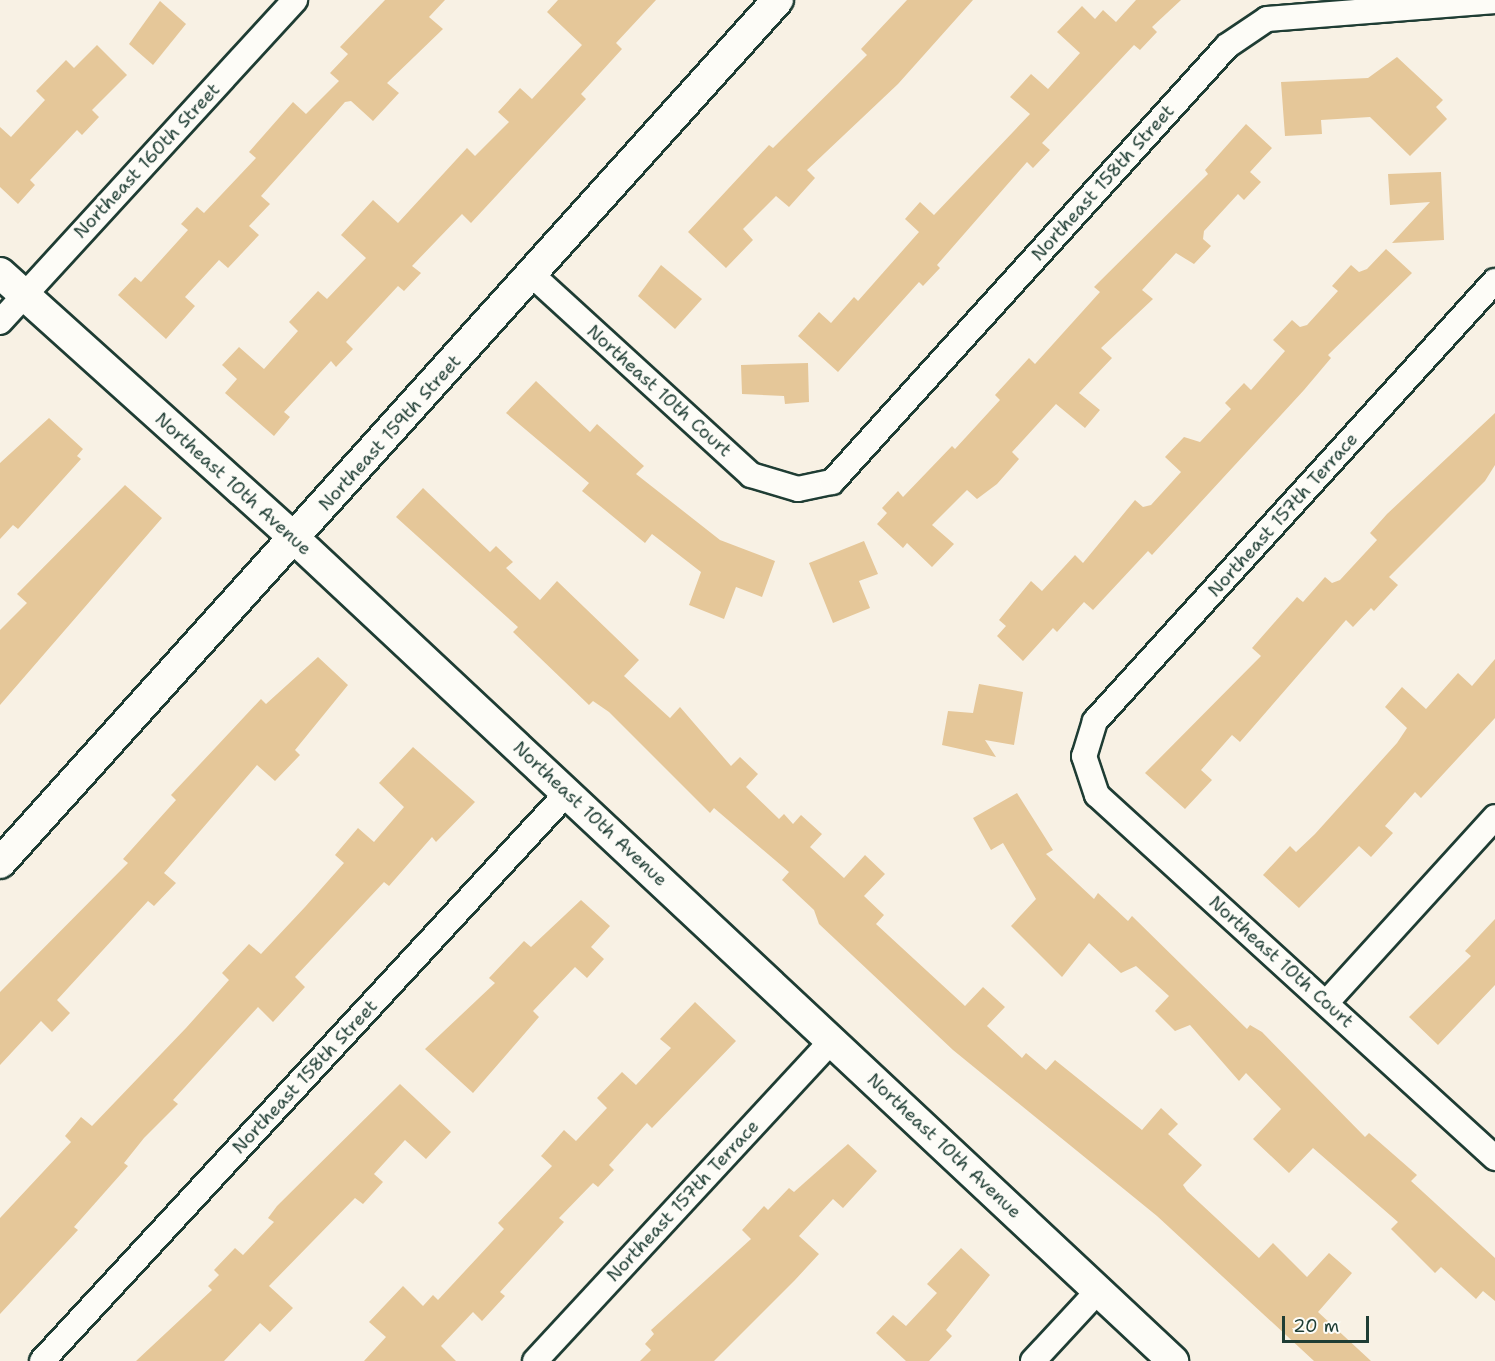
<!DOCTYPE html>
<html>
<head>
<meta charset="utf-8">
<style>
  body { margin:0 }
  #map { position:relative; width:1495px; height:1361px; overflow:hidden; background:#f8f1e4; font-family:"Shantell Sans",sans-serif }
  div>[style] { position:absolute }
  .building>* { inset:0; background:#e5c799 }
  .roads { filter:drop-shadow(2px 0 #1f3d34) drop-shadow(-2px 0 #1f3d34) drop-shadow(0 2px #1f3d34) drop-shadow(0 -2px #1f3d34) }
  .minor>* { height:24px; margin:-12px; padding:0 12px; transform-origin:12px; border-radius:12px; background:#fdfcf7 }
  .tertiary>* { height:30px; margin:-15px; padding:0 15px; transform-origin:15px; border-radius:15px; background:#fdfcf7 }
  span { translate:-50% -50%; white-space:nowrap; text-align:center; line-height:1.15; -webkit-text-stroke:6px #fdfcf7; paint-order:stroke }
  .street-label { font-size:18px; color:#1f3d34 }
  .scale { position:absolute; left:1282px; top:1316px; width:87px; height:27px; box-sizing:border-box; border:3px solid #1f3d34; border-top:0; padding-left:8px; font-size:18px; line-height:21px; white-space:nowrap; color:#1f3d34; -webkit-text-stroke:4px #fdfcf7; paint-order:stroke }
</style>
</head>
<body>
<div id="map">
  <div class="building">
    <div style="clip-path:polygon(385px 0,445px 0,429px 17px,443px 29px,387px 83px,399px 93px,373px 121px,351px 101px,345px 102px,261px 196px,270px 204px,249px 226px,259px 235px,228px 268px,219px 260px,185px 297px,195px 306px,166px 339px,118px 295px,135px 277px,141px 282px,188px 230px,181px 224px,197px 207px,204px 213px,256px 158px,249px 152px,293px 102px,306px 114px,339px 81px,330px 73px,348px 54px,340px 47px)"></div>
    <div style="clip-path:polygon(558px 0,656px 0,616px 43px,622px 49px,581px 94px,586px 99px,471px 223px,462px 214px,412px 266px,421px 273px,404px 291px,398px 286px,346px 342px,353px 349px,336px 367px,331px 361px,284px 412px,290px 417px,274px 436px,225px 393px,237px 379px,222px 365px,239px 347px,264px 369px,298px 331px,289px 322px,318px 291px,327px 299px,366px 258px,341px 235px,373px 200px,398px 223px,467px 148px,475px 156px,509px 122px,498px 112px,520px 88px,532px 99px,582px 45px,547px 12px)"></div>
    <div style="clip-path:polygon(907px 0,973px 0,898px 84px,807px 170px,815px 178px,789px 207px,776px 196px,743px 229px,753px 240px,726px 268px,688px 232px,769px 145px,773px 148px,867px 55px,861px 49px)"></div>
    <div style="clip-path:polygon(1136px 0,1181px 0,1152px 27px,1157px 32px,1140px 50px,1134px 45px,1042px 143px,1050px 150px,1033px 168px,1027px 162px,937px 265px,940px 268px,923px 286px,919px 282px,838px 372px,798px 336px,819px 312px,831px 323px,854px 297px,858px 301px,919px 232px,905px 219px,920px 202px,934px 215px,1030px 114px,1010px 97px,1031px 74px,1048px 89px,1080px 53px,1057px 32px,1082px 6px,1095px 19px,1103px 10px,1116px 22px)"></div>
    <div style="clip-path:polygon(160px 1px,186px 24px,153px 65px,129px 44px)"></div>
    <div style="clip-path:polygon(97px 45px,127px 75px,92px 110px,99px 117px,82px 135px,77px 130px,30px 180px,35px 185px,18px 204px,0 187px,0 127px,11px 137px,45px 100px,36px 91px,66px 60px,74px 68px)"></div>
    <div style="clip-path:polygon(1397px 57px,1443px 100px,1436px 107px,1447px 119px,1410px 156px,1370px 117px,1321px 120px,1322px 134px,1285px 136px,1281px 82px,1368px 78px)"></div>
    <div style="clip-path:polygon(1246px 124px,1272px 148px,1250px 172px,1261px 182px,1244px 200px,1238px 194px,1204px 231px,1203px 239px,1211px 246px,1194px 264px,1176px 253px,1142px 290px,1153px 299px,1101px 348px,1112px 358px,1079px 393px,1100px 410px,1085px 428px,1056px 404px,1012px 452px,1019px 459px,997px 484px,977px 499px,967px 490px,932px 525px,954px 544px,932px 567px,907px 543px,903px 548px,877px 524px,887px 513px,882px 508px,898px 491px,903px 497px,952px 446px,955px 449px,1000px 400px,995px 395px,1029px 358px,1035px 364px,1100px 292px,1094px 287px,1208px 174px,1205px 170px)"></div>
    <div style="clip-path:polygon(1441px 172px,1444px 240px,1392px 243px,1430px 202px,1390px 205px,1388px 174px)"></div>
    <div style="clip-path:polygon(1386px 249px,1412px 273px,1328px 355px,1331px 358px,1304px 390px,1152px 555px,1148px 551px,1093px 610px,1084px 602px,1057px 632px,1053px 628px,1023px 661px,997px 636px,1006px 626px,999px 620px,1031px 581px,1042px 591px,1075px 555px,1083px 563px,1135px 500px,1143px 507px,1151px 505px,1181px 472px,1165px 457px,1184px 437px,1200px 442px,1231px 409px,1225px 403px,1244px 383px,1251px 390px,1285px 351px,1273px 340px,1292px 320px,1300px 327px,1307px 325px,1338px 291px,1332px 286px,1351px 265px,1359px 272px,1367px 269px)"></div>
    <div style="clip-path:polygon(661px 265px,702px 299px,675px 329px,638px 296px)"></div>
    <div style="clip-path:polygon(808px 363px,809px 402px,785px 404px,784px 396px,742px 394px,741px 365px)"></div>
    <div style="clip-path:polygon(536px 381px,590px 432px,597px 424px,644px 466px,636px 474px,720px 540px,775px 561px,762px 597px,736px 587px,724px 619px,689px 605px,701px 572px,652px 534px,645px 543px,582px 491px,589px 483px,506px 413px)"></div>
    <div style="clip-path:polygon(1495px 413px,1495px 465px,1485px 481px,1389px 577px,1398px 585px,1374px 611px,1371px 608px,1353px 627px,1346px 620px,1240px 742px,1232px 735px,1201px 770px,1212px 780px,1185px 809px,1145px 773px,1261px 656px,1252px 648px,1297px 597px,1303px 602px,1325px 577px,1332px 583px,1340px 580px,1377px 540px,1370px 533px,1387px 514px)"></div>
    <div style="clip-path:polygon(49px 418px,83px 449px,77px 456px,81px 459px,18px 529px,13px 525px,0 539px,0 463px)"></div>
    <div style="clip-path:polygon(125px 485px,162px 518px,0 705px,0 630px,27px 603px,17px 594px)"></div>
    <div style="clip-path:polygon(423px 488px,490px 552px,496px 546px,513px 562px,506px 568px,540px 600px,557px 581px,639px 660px,624px 676px,670px 718px,680px 707px,731px 766px,740px 757px,758px 774px,746px 787px,779px 819px,784px 814px,793px 824px,801px 815px,822px 834px,810px 847px,844px 878px,865px 855px,885px 874px,864px 896px,884px 915px,876px 924px,965px 1006px,983px 987px,1005px 1007px,987px 1026px,1022px 1058px,1026px 1053px,1046px 1070px,1055px 1060px,1142px 1130px,1161px 1108px,1178px 1124px,1168px 1134px,1202px 1165px,1183px 1185px,1187px 1191px,1259px 1258px,1273px 1243px,1307px 1277px,1329px 1253px,1352px 1273px,1318px 1312px,1371px 1361px,1314px 1361px,1157px 1216px,953px 1050px,819px 924px,814px 910px,782px 880px,789px 872px,714px 808px,710px 813px,609px 712px,593px 701px,589px 705px,513px 632px,518px 627px,396px 517px)"></div>
    <div style="clip-path:polygon(864px 541px,878px 574px,859px 581px,870px 608px,833px 623px,809px 563px)"></div>
    <div style="clip-path:polygon(318px 657px,348px 685px,295px 750px,300px 755px,275px 781px,257px 765px,164px 873px,176px 883px,154px 906px,148px 901px,57px 1000px,70px 1013px,52px 1032px,41px 1021px,0 1065px,0 992px,128px 863px,123px 859px,176px 800px,171px 795px,261px 699px,266px 704px)"></div>
    <div style="clip-path:polygon(1495px 659px,1495px 718px,1421px 798px,1415px 792px,1385px 826px,1393px 833px,1371px 857px,1359px 846px,1299px 908px,1263px 875px,1290px 846px,1296px 852px,1315px 834px,1397px 743px,1407px 728px,1385px 707px,1402px 687px,1426px 709px,1458px 673px,1472px 686px)"></div>
    <div style="clip-path:polygon(979px 684px,1023px 692px,1014px 745px,985px 740px,996px 757px,942px 745px,948px 711px,973px 713px)"></div>
    <div style="clip-path:polygon(413px 747px,475px 802px,436px 842px,432px 837px,389px 886px,384px 882px,295px 977px,305px 987px,273px 1022px,258px 1007px,173px 1100px,178px 1104px,144px 1138px,124px 1163px,128px 1166px,74px 1227px,78px 1230px,0 1314px,0 1218px,71px 1142px,65px 1136px,81px 1117px,92px 1126px,186px 1028px,229px 980px,222px 973px,249px 944px,261px 954px,305px 907px,344px 863px,335px 855px,358px 828px,374px 842px,404px 807px,379px 783px)"></div>
    <div style="clip-path:polygon(1017px 793px,1053px 850px,1046px 854px,1094px 899px,1098px 893px,1128px 921px,1132px 916px,1247px 1029px,1250px 1025px,1262px 1032px,1365px 1137px,1369px 1133px,1417px 1175px,1411px 1181px,1495px 1258px,1495px 1301px,1483px 1291px,1476px 1299px,1441px 1267px,1435px 1273px,1391px 1229px,1398px 1222px,1313px 1148px,1289px 1173px,1253px 1139px,1281px 1109px,1246px 1073px,1239px 1081px,1190px 1025px,1175px 1031px,1155px 1011px,1169px 996px,1136px 966px,1121px 973px,1089px 943px,1062px 977px,1011px 926px,1036px 899px,1003px 843px,991px 850px,973px 818px)"></div>
    <div style="clip-path:polygon(581px 900px,610px 926px,591px 947px,604px 959px,587px 978px,575px 967px,533px 1011px,539px 1017px,473px 1093px,425px 1049px,495px 983px,489px 978px,524px 941px,531px 947px)"></div>
    <div style="clip-path:polygon(1495px 919px,1495px 985px,1438px 1045px,1409px 1017px,1471px 956px,1465px 951px)"></div>
    <div style="clip-path:polygon(695px 1002px,736px 1041px,652px 1128px,647px 1123px,609px 1165px,614px 1170px,598px 1187px,593px 1183px,559px 1218px,564px 1222px,500px 1292px,505px 1296px,482px 1321px,473px 1312px,441px 1346px,456px 1361px,364px 1361px,386px 1337px,369px 1322px,403px 1286px,423px 1306px,433px 1295px,438px 1300px,504px 1229px,498px 1223px,552px 1166px,541px 1156px,564px 1130px,576px 1141px,607px 1108px,597px 1098px,622px 1072px,636px 1085px,671px 1048px,660px 1039px)"></div>
    <div style="clip-path:polygon(400px 1084px,451px 1132px,426px 1159px,405px 1140px,374px 1174px,383px 1182px,363px 1204px,355px 1198px,269px 1286px,293px 1308px,270px 1332px,260px 1323px,224px 1361px,136px 1361px,212px 1290px,208px 1286px,219px 1275px,214px 1270px,235px 1248px,243px 1255px,274px 1222px,268px 1218px,277px 1206px)"></div>
    <div style="clip-path:polygon(848px 1144px,877px 1171px,843px 1208px,833px 1199px,799px 1236px,819px 1254px,795px 1280px,714px 1361px,640px 1361px,651px 1350px,645px 1344px,654px 1334px,651px 1330px,751px 1239px,742px 1230px,764px 1206px,768px 1210px,789px 1188px,794px 1192px)"></div>
    <div style="clip-path:polygon(961px 1248px,990px 1275px,946px 1330px,952px 1336px,929px 1361px,906px 1361px,876px 1333px,893px 1315px,906px 1326px,937px 1293px,927px 1284px)"></div>
  </div>
  <div class="roads">
    <div class="minor">
      <div style="left:531px;top:274px;width:298px;rotate:42.4deg"></div>
      <div style="left:751px;top:475px;width:49px;rotate:16.6deg"></div>
      <div style="left:798px;top:489px;width:35px;rotate:-12deg"></div>
      <div style="left:832px;top:482px;width:588px;rotate:-47.82deg"></div>
      <div style="left:1227px;top:46px;width:48px;rotate:-34deg"></div>
      <div style="left:1267px;top:19px;width:229px;rotate:-4.5deg"></div>
      <div style="left:1495px;top:281px;width:595px;rotate:132.27deg"></div>
      <div style="left:1095px;top:721px;width:37px;rotate:107deg"></div>
      <div style="left:1084px;top:756px;width:41px;rotate:71.6deg"></div>
      <div style="left:1097px;top:795px;width:539px;rotate:42.37deg"></div>
      <div style="left:0;top:322px;width:437px;rotate:-47.5deg"></div>
      <div style="left:1326px;top:1003px;width:251px;rotate:-47.7deg"></div>
      <div style="left:42px;top:1361px;width:773px;rotate:-47.25deg"></div>
      <div style="left:535px;top:1361px;width:437px;rotate:-47.2deg"></div>
      <div style="left:1033px;top:1361px;width:94px;rotate:-47.2deg"></div>
    </div>
    <div class="tertiary">
      <div style="left:0;top:273px;width:397px;rotate:42deg"></div>
      <div style="left:295px;top:539px;width:1203px;rotate:43.11deg"></div>
      <div style="left:0;top:863px;width:1162px;rotate:-47.97deg"></div>
    </div>
  </div>
  <div class="street-label">
    <span style="left:147px;top:161px;rotate:-47deg">Northeast 160th Street</span>
    <span style="left:1103px;top:183px;rotate:-48deg">Northeast 158th Street</span>
    <span style="left:659px;top:391px;rotate:42deg">Northeast 10th Court</span>
    <span style="left:390px;top:433px;rotate:-48deg">Northeast 159th Street</span>
    <span style="left:233px;top:484px;rotate:42deg">Northeast 10th Avenue</span>
    <span style="left:1283px;top:515px;rotate:-48deg">Northeast 157th Terrace</span>
    <span style="left:590px;top:814px;rotate:43deg">Northeast 10th Avenue</span>
    <span style="left:1281px;top:962px;rotate:42deg">Northeast 10th Court</span>
    <span style="left:305px;top:1077px;rotate:-47deg">Northeast 158th Street</span>
    <span style="left:944px;top:1146px;rotate:43deg">Northeast 10th Avenue</span>
    <span style="left:683px;top:1201px;rotate:-47deg">Northeast 157th Terrace</span>
  </div>
  <div class="scale">20 m</div>
</div>
</body>
</html>
